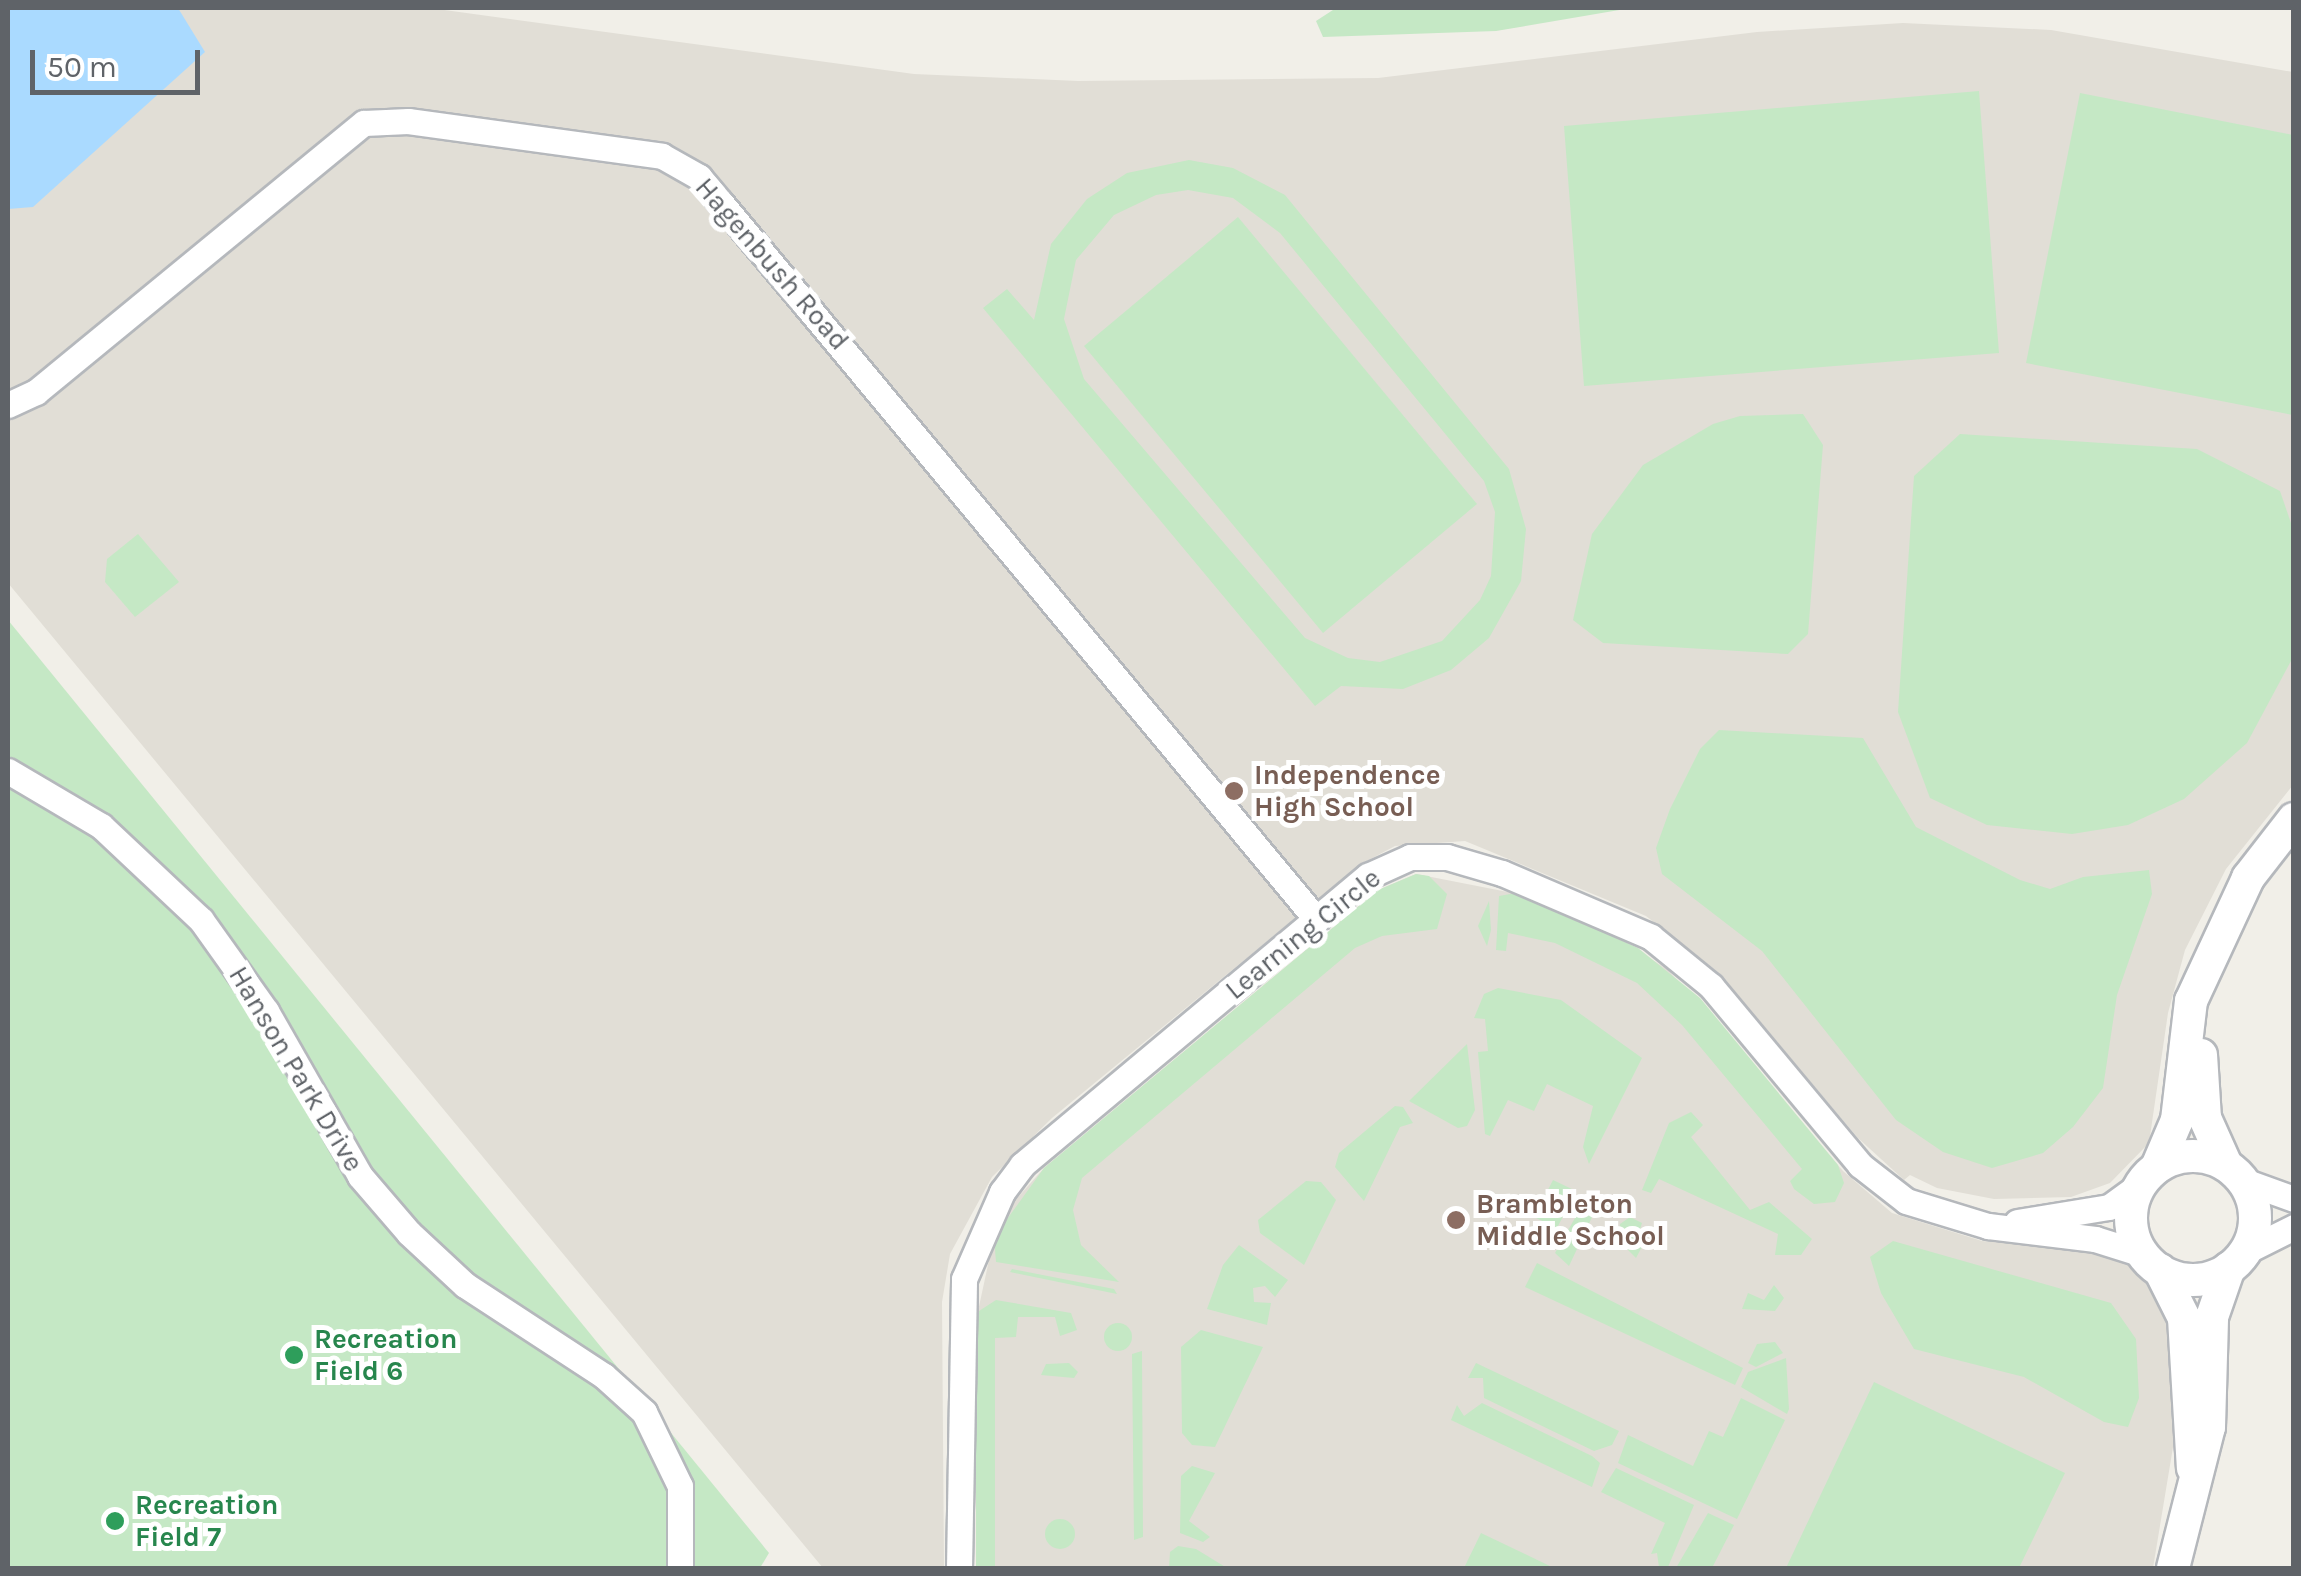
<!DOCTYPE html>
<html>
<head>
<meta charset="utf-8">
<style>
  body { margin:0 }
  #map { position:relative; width:2301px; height:1576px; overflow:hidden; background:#f1efe8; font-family:Karla,sans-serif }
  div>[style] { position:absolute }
  .education>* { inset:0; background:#e1ded6 }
  .green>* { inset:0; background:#c5e8c5 }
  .round { border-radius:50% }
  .water>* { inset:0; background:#aadaff }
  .roads { filter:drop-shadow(2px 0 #b5b8bc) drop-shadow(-2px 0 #b5b8bc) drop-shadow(0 2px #b5b8bc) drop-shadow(0 -2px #b5b8bc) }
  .minor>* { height:25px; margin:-12.5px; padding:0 12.5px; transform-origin:12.5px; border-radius:12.5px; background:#fff }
  .tertiary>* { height:32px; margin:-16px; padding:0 16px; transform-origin:16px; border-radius:16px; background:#fff }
  .tertiary>.ring { margin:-16px; padding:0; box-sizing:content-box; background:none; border:32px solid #fff; border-radius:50% }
  .dots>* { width:28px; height:28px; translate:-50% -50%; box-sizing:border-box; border:5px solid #fff; border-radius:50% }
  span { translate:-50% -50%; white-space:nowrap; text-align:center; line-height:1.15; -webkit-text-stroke:10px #fff; paint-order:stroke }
  .street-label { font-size:28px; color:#5f6368 }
  .education-label { font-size:28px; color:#785e54; font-weight:700 }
  .left { translate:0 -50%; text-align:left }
  .leisure-label { font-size:28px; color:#27864d; font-weight:700 }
  .frame { position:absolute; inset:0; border:10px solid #5f6368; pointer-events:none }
  .scale { position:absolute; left:30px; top:50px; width:170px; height:45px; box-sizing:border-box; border:5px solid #5f6368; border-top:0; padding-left:12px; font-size:30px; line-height:35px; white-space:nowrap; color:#5f6368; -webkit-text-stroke:8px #fff; paint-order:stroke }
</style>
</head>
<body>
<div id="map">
  <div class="education">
    <div style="clip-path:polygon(8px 8px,430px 8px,914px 74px,1078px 81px,1378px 78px,1757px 32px,1903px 23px,2051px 30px,2293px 72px,2293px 785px,2226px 869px,2185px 950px,2168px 1013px,2149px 1143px,2110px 1183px,2071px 1197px,1994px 1199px,1937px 1188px,1910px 1175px,1904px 1180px,1858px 1138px,1716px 971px,1646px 916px,1465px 841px,1395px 846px,1361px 864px,1052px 1118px,992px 1177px,950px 1254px,942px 1302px,944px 1568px,823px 1568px,8px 583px)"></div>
    <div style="clip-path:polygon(1416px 874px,1518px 894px,1610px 932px,1668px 970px,1843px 1171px,1892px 1213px,1982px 1241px,2098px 1251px,2129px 1261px,2151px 1280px,2174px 1322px,2177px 1423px,2153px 1568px,976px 1568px,975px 1325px,994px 1237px,1011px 1205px,1044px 1168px,1378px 890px)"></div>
  </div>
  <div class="green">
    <div style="clip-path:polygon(1336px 8px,1631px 8px,1496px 31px,1323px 37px,1316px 21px)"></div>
    <div style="clip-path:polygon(1979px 91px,1999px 353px,1584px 386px,1564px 126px)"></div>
    <div style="clip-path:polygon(2080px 93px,2293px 135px,2293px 415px,2026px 363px)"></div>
    <div style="clip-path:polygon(evenodd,1189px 160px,1233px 168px,1285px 195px,1509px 469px,1526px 529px,1521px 581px,1489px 638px,1451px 670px,1403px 689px,1341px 686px,1315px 706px,983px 308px,1007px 289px,1034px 320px,1051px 244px,1087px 199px,1127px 173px,1189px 160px,1188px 190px,1233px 198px,1280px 233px,1484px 481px,1495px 512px,1491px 576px,1480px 600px,1442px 641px,1380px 662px,1348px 658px,1305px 638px,1084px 379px,1064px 319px,1076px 260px,1114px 215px,1156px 195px,1188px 190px)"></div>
    <div style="clip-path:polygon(1238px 217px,1477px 504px,1323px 633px,1084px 346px)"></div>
    <div style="clip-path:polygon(1803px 414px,1823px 445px,1808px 634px,1788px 654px,1603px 643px,1573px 620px,1592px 534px,1643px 465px,1713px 424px,1740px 416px)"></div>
    <div style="clip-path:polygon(1960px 434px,2197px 449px,2280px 491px,2293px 529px,2291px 661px,2247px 743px,2184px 799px,2128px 825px,2072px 834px,1987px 825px,1930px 798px,1898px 712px,1914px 476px)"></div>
    <div style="clip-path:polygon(138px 534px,179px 582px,135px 617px,105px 582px,107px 559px)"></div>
    <div style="clip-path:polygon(8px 620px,769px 1553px,760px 1568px,8px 1568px)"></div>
    <div style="clip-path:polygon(1719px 730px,1863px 738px,1916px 827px,2020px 880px,2050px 889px,2083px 877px,2149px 870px,2152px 894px,2117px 995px,2103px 1088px,2073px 1127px,2043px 1153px,1992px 1168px,1943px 1152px,1896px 1120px,1762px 951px,1662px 874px,1656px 848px,1670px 809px,1700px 749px)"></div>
    <div style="clip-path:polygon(1416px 874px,1429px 876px,1447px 894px,1437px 929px,1382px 936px,1355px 948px,1082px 1178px,1073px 1210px,1081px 1245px,1119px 1282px,996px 1262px,994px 1237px,1044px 1168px,1378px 890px)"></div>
    <div style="clip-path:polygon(1516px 893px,1638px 948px,1700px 998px,1838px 1165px,1844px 1183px,1835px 1202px,1814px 1204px,1794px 1189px,1790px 1181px,1802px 1169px,1682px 1025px,1637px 983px,1555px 943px,1508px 933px,1506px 951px,1496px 950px,1499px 896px)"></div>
    <div style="clip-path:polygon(1489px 901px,1491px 930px,1487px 946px,1478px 926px)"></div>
    <div style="clip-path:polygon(1498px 988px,1561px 1000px,1642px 1058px,1589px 1164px,1583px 1147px,1593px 1106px,1547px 1084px,1534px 1111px,1508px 1100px,1490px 1136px,1485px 1134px,1478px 1052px,1488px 1051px,1485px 1019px,1474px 1018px,1484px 994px)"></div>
    <div style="clip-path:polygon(1467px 1044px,1475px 1110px,1467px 1126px,1458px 1128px,1409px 1101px)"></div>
    <div style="clip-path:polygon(1395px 1106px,1403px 1107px,1413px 1123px,1400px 1127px,1364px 1201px,1335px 1167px,1339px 1153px)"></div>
    <div style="clip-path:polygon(1691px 1112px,1703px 1125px,1691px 1137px,1750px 1210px,1769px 1202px,1812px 1239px,1801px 1255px,1775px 1255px,1778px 1234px,1659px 1179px,1651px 1193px,1642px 1190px,1669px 1123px)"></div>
    <div style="clip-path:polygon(1553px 1180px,1576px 1191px,1557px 1228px,1534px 1217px)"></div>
    <div style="clip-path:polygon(1306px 1181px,1321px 1182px,1336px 1200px,1304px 1265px,1260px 1233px,1258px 1220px)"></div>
    <div style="clip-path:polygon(1587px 1197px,1593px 1215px,1569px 1266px,1555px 1253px)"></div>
    <div style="clip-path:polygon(1630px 1217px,1642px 1223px,1637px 1239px,1644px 1243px,1636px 1258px,1619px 1241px,1620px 1224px)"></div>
    <div style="clip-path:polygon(1893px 1241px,2111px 1303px,2136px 1339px,2139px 1398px,2128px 1427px,2104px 1422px,2024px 1377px,1914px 1349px,1881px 1293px,1870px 1257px)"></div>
    <div style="clip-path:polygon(1239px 1245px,1288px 1280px,1275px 1297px,1265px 1286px,1253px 1288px,1254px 1302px,1271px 1303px,1267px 1325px,1207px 1309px,1223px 1265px)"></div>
    <div style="clip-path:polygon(1537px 1263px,1743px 1368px,1735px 1385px,1525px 1287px)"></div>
    <div style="clip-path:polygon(1012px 1269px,1114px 1289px,1117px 1294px,1010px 1272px)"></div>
    <div style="clip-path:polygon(1774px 1285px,1784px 1298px,1775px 1311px,1742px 1309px,1748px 1293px,1764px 1300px)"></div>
    <div style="clip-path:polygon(996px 1300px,1071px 1313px,1077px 1330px,1060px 1336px,1055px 1317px,1018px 1317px,1016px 1337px,995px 1338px,995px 1568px,976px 1568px,976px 1324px,979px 1311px)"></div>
    <div class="round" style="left:1104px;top:1323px;width:28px;height:28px"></div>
    <div style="clip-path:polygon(1201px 1330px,1263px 1347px,1215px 1447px,1192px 1445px,1182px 1433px,1181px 1347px)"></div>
    <div style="clip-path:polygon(1775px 1342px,1783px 1353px,1756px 1367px,1748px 1363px,1757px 1344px)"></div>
    <div style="clip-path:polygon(1142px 1351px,1143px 1537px,1134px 1540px,1132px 1354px)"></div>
    <div style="clip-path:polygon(1786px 1358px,1789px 1409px,1787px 1414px,1741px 1387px,1748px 1372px)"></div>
    <div style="clip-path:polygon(1069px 1363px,1078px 1372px,1074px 1378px,1041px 1375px,1046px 1364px)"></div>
    <div style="clip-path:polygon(1476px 1363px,1619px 1431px,1612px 1445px,1594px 1451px,1484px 1398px,1483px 1378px,1468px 1378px)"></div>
    <div style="clip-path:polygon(1874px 1382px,2065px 1473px,2019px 1568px,1786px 1568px)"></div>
    <div style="clip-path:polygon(1741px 1398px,1785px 1420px,1737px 1519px,1618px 1463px,1628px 1435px,1693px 1466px,1709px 1431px,1723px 1437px)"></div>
    <div style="clip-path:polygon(1482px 1403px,1592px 1456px,1600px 1463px,1592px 1487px,1451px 1420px,1457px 1405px,1464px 1416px)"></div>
    <div style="clip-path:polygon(1192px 1466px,1215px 1473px,1189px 1521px,1210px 1537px,1203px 1542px,1180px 1533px,1181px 1476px)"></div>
    <div style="clip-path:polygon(1616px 1468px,1694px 1505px,1668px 1567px,1659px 1567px,1657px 1553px,1651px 1554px,1665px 1523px,1601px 1492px)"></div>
    <div style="clip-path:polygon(1708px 1513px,1734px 1525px,1712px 1568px,1676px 1568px)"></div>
    <div class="round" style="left:1045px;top:1519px;width:30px;height:30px"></div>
    <div style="clip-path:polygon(1481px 1533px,1554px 1568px,1464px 1568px)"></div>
    <div style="clip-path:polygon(1178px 1546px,1196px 1549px,1227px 1568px,1169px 1568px,1170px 1552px)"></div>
  </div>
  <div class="water">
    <div style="clip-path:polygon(8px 8px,178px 8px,205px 52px,33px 207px,8px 209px)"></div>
  </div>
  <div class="roads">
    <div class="minor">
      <div style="left:8px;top:405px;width:31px;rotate:-25deg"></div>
      <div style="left:36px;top:392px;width:424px;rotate:-39.4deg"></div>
      <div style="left:364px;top:123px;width:44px;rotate:-2.6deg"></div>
      <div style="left:408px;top:121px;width:256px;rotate:7.8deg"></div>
      <div style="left:662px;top:156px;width:43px;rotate:29.6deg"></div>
      <div style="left:699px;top:177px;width:34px;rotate:50deg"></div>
      <div style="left:721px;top:203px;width:932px;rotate:50.27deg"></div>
      <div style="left:8px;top:771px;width:108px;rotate:30.6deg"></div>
      <div style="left:101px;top:826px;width:137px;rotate:43.2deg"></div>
      <div style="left:201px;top:920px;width:112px;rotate:54.5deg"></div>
      <div style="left:266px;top:1011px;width:190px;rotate:60.3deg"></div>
      <div style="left:360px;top:1176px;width:75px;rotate:49.3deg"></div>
      <div style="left:409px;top:1233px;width:76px;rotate:42.9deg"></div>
      <div style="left:465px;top:1285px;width:166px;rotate:33.2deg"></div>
      <div style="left:604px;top:1376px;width:54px;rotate:42deg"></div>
      <div style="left:644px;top:1412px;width:82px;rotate:64.1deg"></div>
      <div style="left:680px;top:1486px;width:82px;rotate:90deg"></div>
      <div style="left:2244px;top:1181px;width:53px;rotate:19.8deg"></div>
      <div style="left:2017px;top:1222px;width:93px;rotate:-9.3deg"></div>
      <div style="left:2109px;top:1207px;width:39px;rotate:-36deg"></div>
      <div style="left:2246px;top:1251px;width:54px;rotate:-26.6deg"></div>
      <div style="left:959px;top:1568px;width:289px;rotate:-89deg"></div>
      <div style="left:964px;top:1279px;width:95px;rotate:-66.4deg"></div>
      <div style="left:1002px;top:1192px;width:34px;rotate:-53deg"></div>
      <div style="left:1022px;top:1165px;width:451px;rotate:-39.9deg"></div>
      <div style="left:1368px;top:876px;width:46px;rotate:-24.3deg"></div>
      <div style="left:1410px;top:857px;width:37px"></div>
      <div style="left:1447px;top:857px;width:57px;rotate:16.2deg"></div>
      <div style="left:1502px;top:873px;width:162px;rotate:23.2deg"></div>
      <div style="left:1651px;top:937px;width:77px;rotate:39.2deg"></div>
      <div style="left:1711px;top:986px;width:233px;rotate:50.2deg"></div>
      <div style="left:1860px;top:1165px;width:58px;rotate:38deg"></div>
      <div style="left:1906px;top:1201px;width:86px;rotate:17deg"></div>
      <div style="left:1988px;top:1226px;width:108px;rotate:6.9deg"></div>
      <div style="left:2095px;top:1239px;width:50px;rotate:17.4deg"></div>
    </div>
    <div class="tertiary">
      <div style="left:2201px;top:1055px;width:63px;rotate:86.4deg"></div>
      <div style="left:2205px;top:1118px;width:51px;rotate:65.9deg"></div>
      <div class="ring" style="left:2131px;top:1156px;width:92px;height:92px"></div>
      <div style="left:2157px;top:1167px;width:51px;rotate:-66.9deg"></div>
      <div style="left:2177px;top:1120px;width:120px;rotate:-83.3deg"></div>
      <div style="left:2191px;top:1001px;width:136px;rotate:-65.1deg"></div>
      <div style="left:2248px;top:878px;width:75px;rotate:-52.1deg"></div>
      <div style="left:2160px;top:1270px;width:54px;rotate:63.4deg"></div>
      <div style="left:2184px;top:1318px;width:150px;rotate:86.6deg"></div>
      <div style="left:2173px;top:1568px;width:146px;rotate:-75.7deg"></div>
      <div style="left:2209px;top:1427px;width:110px;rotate:-88.4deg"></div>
      <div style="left:2212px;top:1317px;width:52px;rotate:-70.9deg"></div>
    </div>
  </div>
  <div class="dots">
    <div style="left:1234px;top:791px;background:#8d6e63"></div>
    <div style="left:1456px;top:1220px;background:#8d6e63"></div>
    <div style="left:294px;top:1355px;background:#2e9e5b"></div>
    <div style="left:115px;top:1521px;background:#2e9e5b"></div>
  </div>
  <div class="street-label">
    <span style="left:772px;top:264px;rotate:49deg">Hagenbush Road</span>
    <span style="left:1303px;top:934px;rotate:-39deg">Learning Circle</span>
    <span style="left:296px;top:1069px;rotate:59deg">Hanson Park Drive</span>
  </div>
  <div class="education-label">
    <span class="left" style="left:1254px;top:791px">Independence<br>High School</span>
    <span class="left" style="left:1476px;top:1220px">Brambleton<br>Middle School</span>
  </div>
  <div class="leisure-label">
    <span class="left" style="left:314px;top:1355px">Recreation<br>Field 6</span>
    <span class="left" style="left:135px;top:1521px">Recreation<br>Field 7</span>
  </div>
  <div class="frame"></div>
  <div class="scale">50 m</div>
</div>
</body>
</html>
